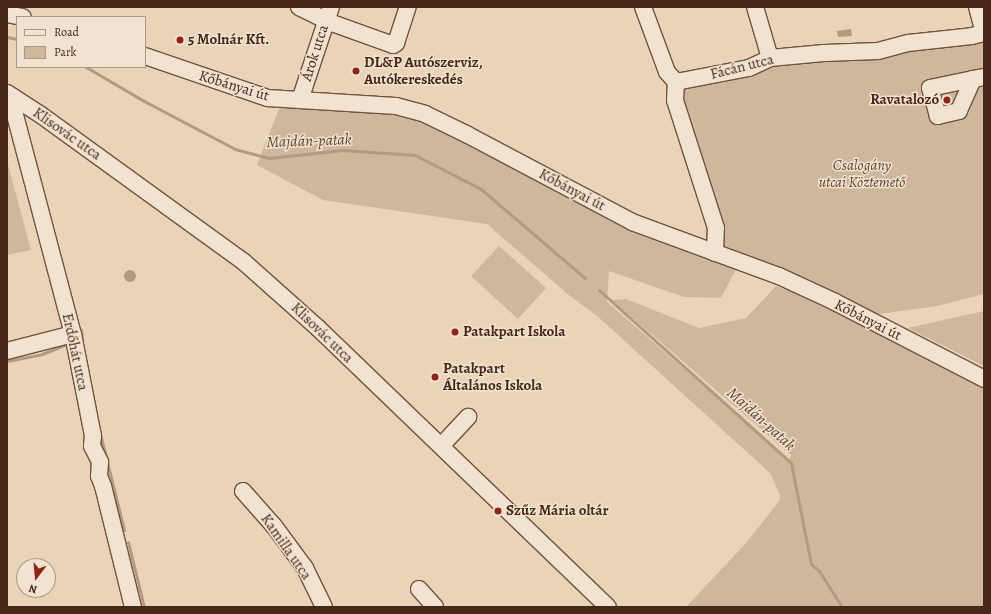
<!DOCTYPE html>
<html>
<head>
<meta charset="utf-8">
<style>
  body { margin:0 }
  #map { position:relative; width:991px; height:614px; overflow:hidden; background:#ead4b7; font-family:Alegreya,serif }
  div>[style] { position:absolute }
  .green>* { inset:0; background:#ceb79c }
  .water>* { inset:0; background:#b39981 }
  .round { border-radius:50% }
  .stream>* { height:3px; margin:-1.5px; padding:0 1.5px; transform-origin:1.5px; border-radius:1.5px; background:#b39981 }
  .roads { filter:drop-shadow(1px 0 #70523f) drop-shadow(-1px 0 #70523f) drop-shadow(0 1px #70523f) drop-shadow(0 -1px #70523f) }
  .minor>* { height:16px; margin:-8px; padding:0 8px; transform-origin:8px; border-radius:8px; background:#f1e3d0 }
  .dots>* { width:11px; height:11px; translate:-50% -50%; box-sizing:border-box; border:2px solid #f1e3d0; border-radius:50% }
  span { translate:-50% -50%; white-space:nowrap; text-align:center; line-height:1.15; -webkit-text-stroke:3px #f1e3d0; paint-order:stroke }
  .poi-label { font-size:15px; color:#472717; font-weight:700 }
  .left { translate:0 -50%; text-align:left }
  .right { translate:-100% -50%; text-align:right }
  .street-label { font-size:15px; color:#472717 }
  .park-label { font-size:15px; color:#624432; font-style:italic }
  .water-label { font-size:16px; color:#624432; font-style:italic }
  .frame { position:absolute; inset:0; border:8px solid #472717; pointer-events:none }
  .legend { position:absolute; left:16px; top:16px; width:130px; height:52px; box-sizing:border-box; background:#f1e3d0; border:1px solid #ad9886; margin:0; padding:5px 7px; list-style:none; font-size:12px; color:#472717 }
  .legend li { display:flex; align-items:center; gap:8px; height:20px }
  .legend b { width:20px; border:1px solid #ad9886 }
  .north { position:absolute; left:16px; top:558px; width:40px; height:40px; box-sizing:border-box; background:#f1e3d0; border:1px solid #ad9886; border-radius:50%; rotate:196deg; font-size:11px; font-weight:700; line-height:16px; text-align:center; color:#472717 }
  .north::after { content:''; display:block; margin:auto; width:14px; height:18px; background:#8f2418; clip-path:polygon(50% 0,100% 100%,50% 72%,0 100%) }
</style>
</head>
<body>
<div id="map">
  <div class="green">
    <div style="clip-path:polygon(984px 33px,984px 294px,937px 306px,872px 315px,725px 251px,723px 227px,718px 205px,676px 83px,749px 68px)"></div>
    <div style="clip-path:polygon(283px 99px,396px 106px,736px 269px,721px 298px,684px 297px,609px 271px,607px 302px,789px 460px,791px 455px,612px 300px,626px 299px,699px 328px,746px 318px,776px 286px,843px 311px,984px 379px,984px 607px,686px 607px,746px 543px,780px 500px,780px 495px,770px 473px,596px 315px,570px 296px,487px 224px,323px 200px,257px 165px)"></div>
    <div style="clip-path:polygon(7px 161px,31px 250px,7px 255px)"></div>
    <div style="clip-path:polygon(499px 246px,546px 288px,518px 319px,471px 276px)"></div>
    <div style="clip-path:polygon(984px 311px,984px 366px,908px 328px)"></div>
  </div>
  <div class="water">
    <div style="clip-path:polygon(851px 29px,852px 36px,838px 37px,837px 31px)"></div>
    <div class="round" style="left:124px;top:270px;width:12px;height:12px"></div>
  </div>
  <div class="stream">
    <div style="left:7px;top:37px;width:10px;rotate:11deg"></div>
    <div style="left:86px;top:67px;width:67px;rotate:30.4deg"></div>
    <div style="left:144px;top:101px;width:103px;rotate:27.8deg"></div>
    <div style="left:235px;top:149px;width:35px;rotate:15deg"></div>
    <div style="left:269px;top:158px;width:74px;rotate:-6.2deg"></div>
    <div style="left:343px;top:150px;width:72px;rotate:4deg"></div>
    <div style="left:415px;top:155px;width:74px;rotate:27.3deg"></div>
    <div style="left:481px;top:189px;width:137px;rotate:40.6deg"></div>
    <div style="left:599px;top:290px;width:258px;rotate:42deg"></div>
    <div style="left:791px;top:463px;width:103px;rotate:78.8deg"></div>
    <div style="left:811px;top:564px;width:11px;rotate:41deg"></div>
    <div style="left:819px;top:571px;width:43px;rotate:57.4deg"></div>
    <div style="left:81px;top:330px;width:9px;rotate:84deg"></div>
    <div style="left:7px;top:361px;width:36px;rotate:-11deg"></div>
    <div style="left:42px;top:354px;width:24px;rotate:-22deg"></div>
    <div style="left:100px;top:433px;width:100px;rotate:76.1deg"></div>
    <div style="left:128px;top:542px;width:67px;rotate:76.2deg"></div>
  </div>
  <div class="roads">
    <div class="minor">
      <div style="left:299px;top:7px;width:37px;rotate:26deg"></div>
      <div style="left:332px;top:23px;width:65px;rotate:19.8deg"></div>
      <div style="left:393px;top:45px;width:4px;rotate:-34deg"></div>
      <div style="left:396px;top:43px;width:38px;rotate:-72deg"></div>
      <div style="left:643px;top:7px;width:69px;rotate:69.7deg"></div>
      <div style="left:667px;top:72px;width:13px;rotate:48deg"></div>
      <div style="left:755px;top:7px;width:53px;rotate:73.6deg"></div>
      <div style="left:977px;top:7px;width:27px;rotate:75deg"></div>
      <div style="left:7px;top:14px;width:16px;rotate:11deg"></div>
      <div style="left:145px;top:56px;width:130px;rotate:18.9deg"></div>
      <div style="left:268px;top:98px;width:128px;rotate:3.6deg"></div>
      <div style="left:396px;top:106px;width:30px;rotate:15deg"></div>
      <div style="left:425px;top:114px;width:48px;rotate:26deg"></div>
      <div style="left:468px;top:135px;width:186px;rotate:27.9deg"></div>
      <div style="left:632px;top:222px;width:157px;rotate:20.2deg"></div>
      <div style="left:779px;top:276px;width:62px;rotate:24.9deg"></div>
      <div style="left:835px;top:302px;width:168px;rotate:27.3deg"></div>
      <div style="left:973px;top:79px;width:35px;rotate:114deg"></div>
      <div style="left:959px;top:111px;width:22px;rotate:167deg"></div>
      <div style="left:938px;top:116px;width:29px;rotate:-106deg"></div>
      <div style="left:930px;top:88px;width:44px;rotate:-11.8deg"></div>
      <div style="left:973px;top:79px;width:11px;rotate:-10deg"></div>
      <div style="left:7px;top:93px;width:40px;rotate:32.9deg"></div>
      <div style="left:41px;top:115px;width:251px;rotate:35.9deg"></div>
      <div style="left:244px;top:262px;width:99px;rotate:41.7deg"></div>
      <div style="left:318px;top:328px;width:402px;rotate:43.9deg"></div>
      <div style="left:13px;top:97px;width:8px;rotate:97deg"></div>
      <div style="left:12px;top:105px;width:10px;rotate:73deg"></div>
      <div style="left:15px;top:115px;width:227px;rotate:75.2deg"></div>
      <div style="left:73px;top:334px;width:104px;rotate:78.9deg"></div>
      <div style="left:93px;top:436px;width:10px;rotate:96deg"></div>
      <div style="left:92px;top:446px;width:18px;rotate:63deg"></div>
      <div style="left:100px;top:462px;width:14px;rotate:94deg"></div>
      <div style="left:99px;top:476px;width:11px;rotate:68deg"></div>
      <div style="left:103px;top:486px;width:125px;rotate:76.1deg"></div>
      <div style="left:300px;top:100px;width:98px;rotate:-71.6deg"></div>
      <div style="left:715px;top:253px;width:25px;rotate:-88deg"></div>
      <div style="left:716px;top:228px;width:134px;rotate:-107.8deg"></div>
      <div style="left:675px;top:100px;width:18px;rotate:-87deg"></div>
      <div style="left:676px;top:82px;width:74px;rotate:-10.9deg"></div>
      <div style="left:749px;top:68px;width:23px;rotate:-25deg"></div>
      <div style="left:770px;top:58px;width:54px;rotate:-5.3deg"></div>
      <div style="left:824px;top:53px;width:54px;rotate:-2.1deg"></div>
      <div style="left:878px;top:51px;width:31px;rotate:-15deg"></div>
      <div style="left:908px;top:43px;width:64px;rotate:-6.2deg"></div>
      <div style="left:972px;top:36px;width:12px;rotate:-14deg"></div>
      <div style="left:7px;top:351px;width:68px;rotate:-14.4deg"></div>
      <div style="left:441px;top:446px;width:40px;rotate:-47deg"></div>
      <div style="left:243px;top:491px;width:47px;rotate:48.5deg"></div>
      <div style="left:274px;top:526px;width:52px;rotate:53.6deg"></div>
      <div style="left:305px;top:568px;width:43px;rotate:64deg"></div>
      <div style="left:419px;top:589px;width:24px;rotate:48deg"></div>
    </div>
  </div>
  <div class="dots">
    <div style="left:180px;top:40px;background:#8f2418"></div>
    <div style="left:356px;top:71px;background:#8f2418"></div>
    <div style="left:947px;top:100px;background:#8f2418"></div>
    <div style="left:455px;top:332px;background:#8f2418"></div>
    <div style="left:435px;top:377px;background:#8f2418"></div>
    <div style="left:498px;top:511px;background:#8f2418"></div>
  </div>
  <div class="poi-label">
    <span class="left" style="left:188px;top:40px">5 Molnár Kft.</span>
    <span class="left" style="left:364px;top:71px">DL&amp;P Autószerviz,<br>Autókereskedés</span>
    <span class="right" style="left:939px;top:100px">Ravatalozó</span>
    <span class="left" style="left:463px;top:332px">Patakpart Iskola</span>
    <span class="left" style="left:443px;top:377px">Patakpart<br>Általános Iskola</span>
    <span class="left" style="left:506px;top:511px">Szűz Mária oltár</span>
  </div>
  <div class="street-label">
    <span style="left:315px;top:53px;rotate:-72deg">Árok utca</span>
    <span style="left:742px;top:67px;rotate:-14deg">Fácán utca</span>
    <span style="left:234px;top:86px;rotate:17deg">Kőbányai út</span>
    <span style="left:67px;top:134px;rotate:35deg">Klisovác utca</span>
    <span style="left:572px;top:190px;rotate:28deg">Kőbányai út</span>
    <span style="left:868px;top:320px;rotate:27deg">Kőbányai út</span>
    <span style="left:322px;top:333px;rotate:44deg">Klisovác utca</span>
    <span style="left:75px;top:352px;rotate:78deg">Erdőhát utca</span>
    <span style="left:286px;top:547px;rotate:55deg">Kamilla utca</span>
  </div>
  <div class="park-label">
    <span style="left:862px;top:174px">Csalogány<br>utcai Köztemető</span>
  </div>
  <div class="water-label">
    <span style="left:309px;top:141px;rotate:-2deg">Majdán-patak</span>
    <span style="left:761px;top:419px;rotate:42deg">Majdán-patak</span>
  </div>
  <div class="frame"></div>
  <ul class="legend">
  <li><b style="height:5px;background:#f1e3d0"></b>Road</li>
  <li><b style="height:11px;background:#ceb79c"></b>Park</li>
  </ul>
  <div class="north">N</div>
</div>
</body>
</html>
